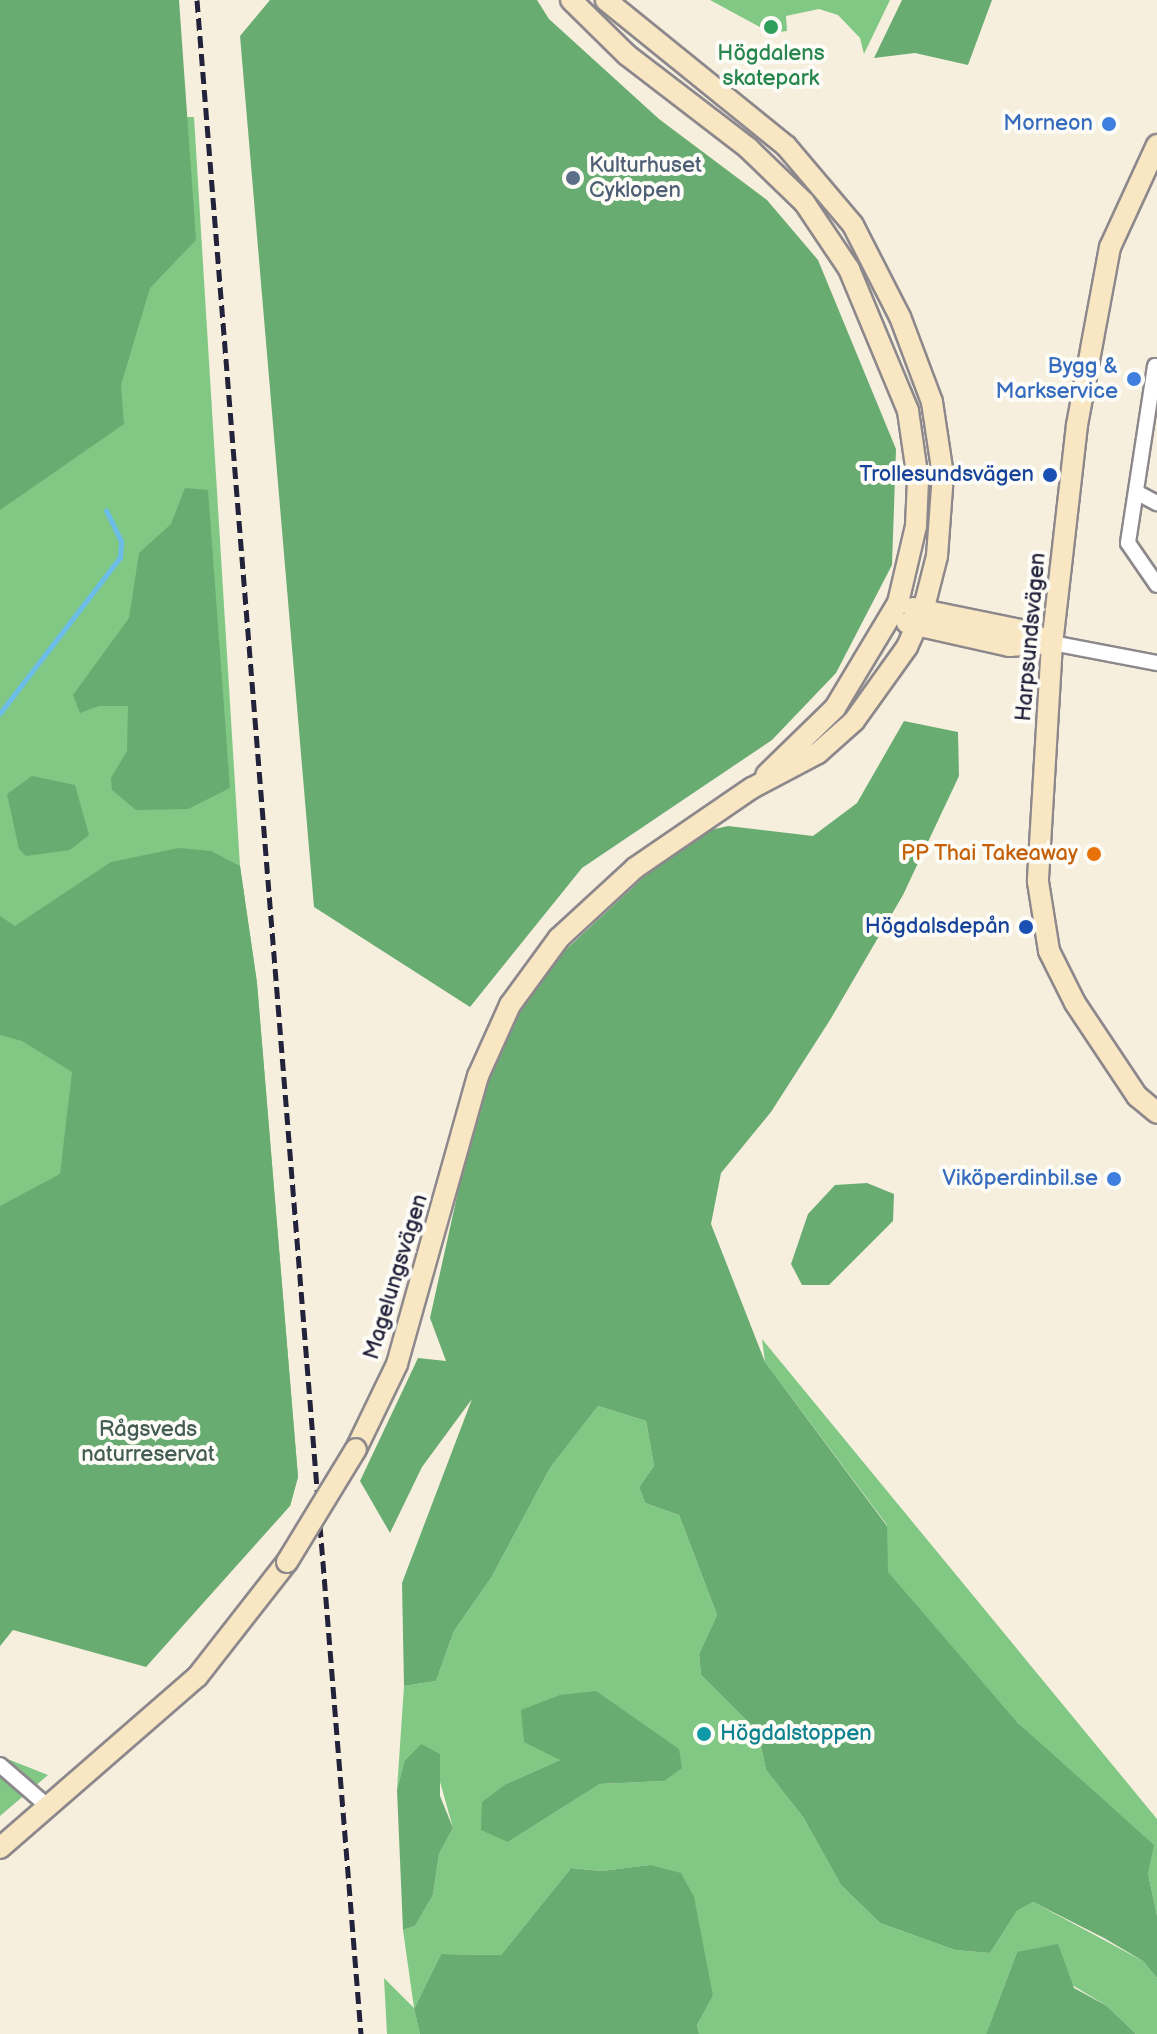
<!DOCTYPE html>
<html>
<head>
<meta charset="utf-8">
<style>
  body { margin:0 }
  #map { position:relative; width:1157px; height:2034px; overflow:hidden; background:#f7efde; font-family:"Balsamiq Sans",sans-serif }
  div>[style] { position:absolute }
  .green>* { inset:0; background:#81c884 }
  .forest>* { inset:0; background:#68ac72 }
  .stream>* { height:5px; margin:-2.5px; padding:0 2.5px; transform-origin:2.5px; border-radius:2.5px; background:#6bbde7 }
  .roads { filter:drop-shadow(2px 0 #8c888c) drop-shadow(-2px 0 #8c888c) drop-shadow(0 2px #8c888c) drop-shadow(0 -2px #8c888c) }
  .street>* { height:14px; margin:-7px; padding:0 7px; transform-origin:7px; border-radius:7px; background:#fff }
  .secondary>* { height:20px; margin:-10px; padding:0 10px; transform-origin:10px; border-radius:10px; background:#f9e7c3 }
  .rail>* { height:5px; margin-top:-2.5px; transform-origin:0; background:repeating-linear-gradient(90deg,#22223b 0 12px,transparent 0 18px) }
  .bridges { filter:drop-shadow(2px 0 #8c888c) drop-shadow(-2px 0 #8c888c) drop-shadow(0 2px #8c888c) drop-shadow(0 -2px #8c888c) }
  .secondary-bridge>* { height:20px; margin:-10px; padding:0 10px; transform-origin:10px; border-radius:10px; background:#f9e7c3 }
  .dots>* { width:22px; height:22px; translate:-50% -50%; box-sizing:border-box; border:4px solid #fdfcf7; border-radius:50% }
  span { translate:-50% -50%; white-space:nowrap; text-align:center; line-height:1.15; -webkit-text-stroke:8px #fdfcf7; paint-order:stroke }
  .leisure-label { font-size:22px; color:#27864d }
  .shop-label { font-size:22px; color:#366cbe }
  .right { translate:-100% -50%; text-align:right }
  .service-label { font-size:22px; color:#4e5e75 }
  .left { translate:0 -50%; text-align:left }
  .transit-label { font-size:22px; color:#164399 }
  .street-label { font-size:22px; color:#22223b }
  .food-label { font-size:22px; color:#c56008 }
  .park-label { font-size:22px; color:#435c55 }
  .culture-label { font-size:22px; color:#0d838f }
</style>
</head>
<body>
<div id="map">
  <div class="green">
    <div style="clip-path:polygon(710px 0,890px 0,864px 54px,860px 38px,838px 15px,819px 9px,786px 16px,787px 31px,771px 33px)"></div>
    <div style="clip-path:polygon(194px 117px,240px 866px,257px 983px,298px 1477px,290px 1506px,27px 1595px,0 1646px,0 379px,11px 118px)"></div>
    <div style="clip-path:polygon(762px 1339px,1157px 1819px,1157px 1916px,1148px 1873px,1072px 1773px,1018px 1723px,887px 1572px,887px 1525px,765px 1362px)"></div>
    <div style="clip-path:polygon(evenodd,598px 1406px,646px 1421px,654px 1466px,639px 1487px,645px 1503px,679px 1515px,717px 1615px,699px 1654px,701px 1675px,758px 1732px,766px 1770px,803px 1817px,841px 1885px,880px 1923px,955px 1950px,990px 1953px,1017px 1911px,1033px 1902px,1143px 1961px,1157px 1978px,1157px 2034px,1136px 2034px,1107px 2006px,1017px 1952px,986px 2034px,699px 2034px,697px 2025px,713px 1996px,650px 1865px,601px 1871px,571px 1868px,501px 1955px,441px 1954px,414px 2009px,420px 2034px,387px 2034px,384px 1978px,414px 2008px,403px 1930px,415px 1926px,433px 1895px,439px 1854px,453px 1828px,437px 1771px,404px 1762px,397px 1790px,404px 1686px,436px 1681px,454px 1631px,491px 1578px,550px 1468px,598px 1406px,560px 1760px,664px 1781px,600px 1784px,508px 1842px,506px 1784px,560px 1760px)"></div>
    <div style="clip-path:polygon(0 1756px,48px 1775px,0 1816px)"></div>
  </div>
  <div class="forest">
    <div style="clip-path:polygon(0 0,179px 0,196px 240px,150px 288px,121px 385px,124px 424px,0 510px)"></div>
    <div style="clip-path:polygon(270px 0,537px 0,549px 19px,659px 119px,767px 200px,818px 260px,896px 449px,892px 565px,836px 673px,772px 740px,582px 868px,470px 1007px,314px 907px,240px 36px)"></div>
    <div style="clip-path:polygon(902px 0,992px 0,968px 65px,915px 53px,874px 58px)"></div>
    <div style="clip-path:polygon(185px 488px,208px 490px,230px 788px,188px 809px,136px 810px,112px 790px,111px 778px,127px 751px,128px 706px,99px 706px,80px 713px,73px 695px,129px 618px,139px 553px,171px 524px)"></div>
    <div style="clip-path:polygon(904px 721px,958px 732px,959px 776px,903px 895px,830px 1020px,771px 1112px,721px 1173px,711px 1224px,765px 1362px,887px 1526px,888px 1572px,1018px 1723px,1154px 1845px,1148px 1873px,1157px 1916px,1157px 1978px,1143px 1961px,1104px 1938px,1033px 1902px,1017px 1911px,990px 1953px,955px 1950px,880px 1923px,841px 1885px,803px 1817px,766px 1770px,758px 1732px,701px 1675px,699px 1654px,717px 1615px,679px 1515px,645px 1503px,639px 1487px,654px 1466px,646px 1421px,598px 1406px,550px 1468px,491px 1578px,454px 1631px,436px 1681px,404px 1686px,402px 1583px,472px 1399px,422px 1467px,390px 1533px,360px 1481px,418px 1358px,446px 1361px,430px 1318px,479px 1097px,505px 1031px,544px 970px,689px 835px,728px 826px,813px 836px,857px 803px)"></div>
    <div style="clip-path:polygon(32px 776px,75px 785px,89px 835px,70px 850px,26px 856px,19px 849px,7px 794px)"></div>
    <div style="clip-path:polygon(179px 848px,211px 851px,240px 866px,257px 983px,298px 1477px,290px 1506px,146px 1667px,13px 1630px,0 1646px,0 1206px,60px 1174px,72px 1072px,22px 1041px,0 1035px,0 916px,15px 926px,111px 862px)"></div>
    <div style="clip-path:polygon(867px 1183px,894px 1194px,893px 1221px,829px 1285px,802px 1285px,791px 1264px,808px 1214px,835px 1185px)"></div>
    <div style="clip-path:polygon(596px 1691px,679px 1749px,682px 1768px,664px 1781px,600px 1784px,508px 1842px,481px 1830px,482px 1802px,506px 1784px,560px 1760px,524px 1742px,521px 1710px,560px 1695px)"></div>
    <div style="clip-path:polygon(421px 1744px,440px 1754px,440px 1796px,453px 1828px,439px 1854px,433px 1895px,415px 1926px,403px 1930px,397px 1790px,404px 1762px)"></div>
    <div style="clip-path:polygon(650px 1865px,681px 1873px,694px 1897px,713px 1996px,697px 2025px,699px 2034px,420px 2034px,414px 2009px,441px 1954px,501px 1955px,571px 1868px,601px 1871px)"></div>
    <div style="clip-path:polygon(1058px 1944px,1074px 1988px,1107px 2006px,1136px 2034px,986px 2034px,1017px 1952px)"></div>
  </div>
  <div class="stream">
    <div style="left:0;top:713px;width:197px;rotate:-52.4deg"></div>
    <div style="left:120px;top:557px;width:16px;rotate:-86deg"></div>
    <div style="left:121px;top:541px;width:34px;rotate:-116deg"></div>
  </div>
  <div class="roads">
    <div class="street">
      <div style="left:1155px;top:366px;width:179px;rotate:98.7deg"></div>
      <div style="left:1128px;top:543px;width:51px;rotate:55.4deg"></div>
      <div style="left:1136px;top:492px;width:24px;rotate:28deg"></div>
      <div style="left:1052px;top:643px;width:107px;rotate:10.8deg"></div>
      <div style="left:0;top:1765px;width:60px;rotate:40.9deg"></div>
    </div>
    <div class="secondary">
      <div style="left:571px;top:0;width:78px;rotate:44.5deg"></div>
      <div style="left:627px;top:55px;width:153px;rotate:37.5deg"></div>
      <div style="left:748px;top:148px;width:78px;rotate:44deg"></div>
      <div style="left:804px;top:202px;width:81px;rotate:56.1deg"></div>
      <div style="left:849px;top:269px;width:154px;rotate:67.4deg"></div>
      <div style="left:908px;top:411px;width:70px;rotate:81.8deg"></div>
      <div style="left:918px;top:480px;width:46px;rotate:92.5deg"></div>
      <div style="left:916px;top:526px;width:79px;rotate:103.2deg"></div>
      <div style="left:898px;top:603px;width:122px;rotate:121deg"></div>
      <div style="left:835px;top:708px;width:96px;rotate:135.8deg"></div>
      <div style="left:1157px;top:145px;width:112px;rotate:114.7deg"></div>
      <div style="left:1110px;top:247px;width:181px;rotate:100.5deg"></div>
      <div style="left:1077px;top:425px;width:219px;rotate:96.5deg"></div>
      <div style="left:1052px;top:643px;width:239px;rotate:93.4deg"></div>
      <div style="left:1038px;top:882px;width:70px;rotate:80.9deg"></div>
      <div style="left:1049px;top:951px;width:58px;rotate:63.4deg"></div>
      <div style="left:1075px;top:1003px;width:112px;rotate:56.3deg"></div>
      <div style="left:1137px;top:1096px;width:26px;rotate:40deg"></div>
      <div style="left:913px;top:608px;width:115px;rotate:11.5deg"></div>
      <div style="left:1026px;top:631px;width:29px;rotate:25deg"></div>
      <div style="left:907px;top:623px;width:105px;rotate:12.7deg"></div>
      <div style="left:1009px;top:646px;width:43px;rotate:-4deg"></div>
      <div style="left:356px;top:1449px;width:94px;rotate:-64.2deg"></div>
      <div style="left:397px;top:1364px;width:299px;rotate:-74.3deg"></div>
      <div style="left:478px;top:1076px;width:78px;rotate:-65.7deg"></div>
      <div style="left:510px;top:1005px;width:83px;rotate:-53.8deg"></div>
      <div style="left:559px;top:938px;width:103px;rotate:-42.6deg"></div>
      <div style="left:635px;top:868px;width:142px;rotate:-34.4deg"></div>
      <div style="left:752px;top:788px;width:75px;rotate:-27.9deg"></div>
      <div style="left:818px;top:753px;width:48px;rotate:-41.6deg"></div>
      <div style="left:854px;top:721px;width:91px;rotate:-54.4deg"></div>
      <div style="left:907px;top:647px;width:39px;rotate:-66deg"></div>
      <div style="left:923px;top:611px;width:57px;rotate:-75.7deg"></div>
      <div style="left:937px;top:556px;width:81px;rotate:-85.8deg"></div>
      <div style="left:943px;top:475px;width:74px;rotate:-98.6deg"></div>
      <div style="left:932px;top:402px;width:91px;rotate:-110.6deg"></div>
      <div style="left:900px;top:317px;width:103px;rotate:-117.1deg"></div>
      <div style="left:853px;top:225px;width:104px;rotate:-130.3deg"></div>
      <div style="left:786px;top:146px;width:232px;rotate:-141deg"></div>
      <div style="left:0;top:1848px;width:261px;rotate:-41deg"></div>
      <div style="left:197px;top:1677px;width:146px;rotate:-52deg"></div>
    </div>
  </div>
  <div class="rail">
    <div style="left:197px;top:0;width:2041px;rotate:85.39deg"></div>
  </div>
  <div class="bridges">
    <div class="secondary-bridge">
      <div style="left:287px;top:1562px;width:132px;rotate:-58.6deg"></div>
    </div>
  </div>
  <div class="dots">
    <div style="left:771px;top:27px;background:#2e9e5b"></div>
    <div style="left:1109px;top:124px;background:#3f7fe0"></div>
    <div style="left:573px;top:178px;background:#5c6f8a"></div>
    <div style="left:1134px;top:379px;background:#3f7fe0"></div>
    <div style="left:1050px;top:475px;background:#1a4fb4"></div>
    <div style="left:1094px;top:854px;background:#e8710a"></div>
    <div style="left:1026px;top:927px;background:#1a4fb4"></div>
    <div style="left:1114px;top:1179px;background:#3f7fe0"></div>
    <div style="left:704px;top:1734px;background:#0f9aa8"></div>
  </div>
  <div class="leisure-label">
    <span style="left:771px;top:66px">Högdalens<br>skatepark</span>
  </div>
  <div class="shop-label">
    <span class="right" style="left:1093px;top:124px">Morneon</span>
    <span class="right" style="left:1118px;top:379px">Bygg &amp;<br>Markservice</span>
    <span class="right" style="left:1098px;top:1179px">Viköperdinbil.se</span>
  </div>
  <div class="service-label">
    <span class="left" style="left:589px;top:178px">Kulturhuset<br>Cyklopen</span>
  </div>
  <div class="transit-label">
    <span class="right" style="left:1034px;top:475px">Trollesundsvägen</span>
    <span class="right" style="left:1010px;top:927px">Högdalsdepån</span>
  </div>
  <div class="street-label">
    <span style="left:1031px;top:637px;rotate:-85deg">Harpsundsvägen</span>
    <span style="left:396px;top:1277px;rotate:-73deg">Magelungsvägen</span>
  </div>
  <div class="food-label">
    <span class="right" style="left:1078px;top:854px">PP Thai Takeaway</span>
  </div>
  <div class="park-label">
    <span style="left:148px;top:1442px">Rågsveds<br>naturreservat</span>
  </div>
  <div class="culture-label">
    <span class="left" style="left:720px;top:1734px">Högdalstoppen</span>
  </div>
</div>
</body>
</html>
